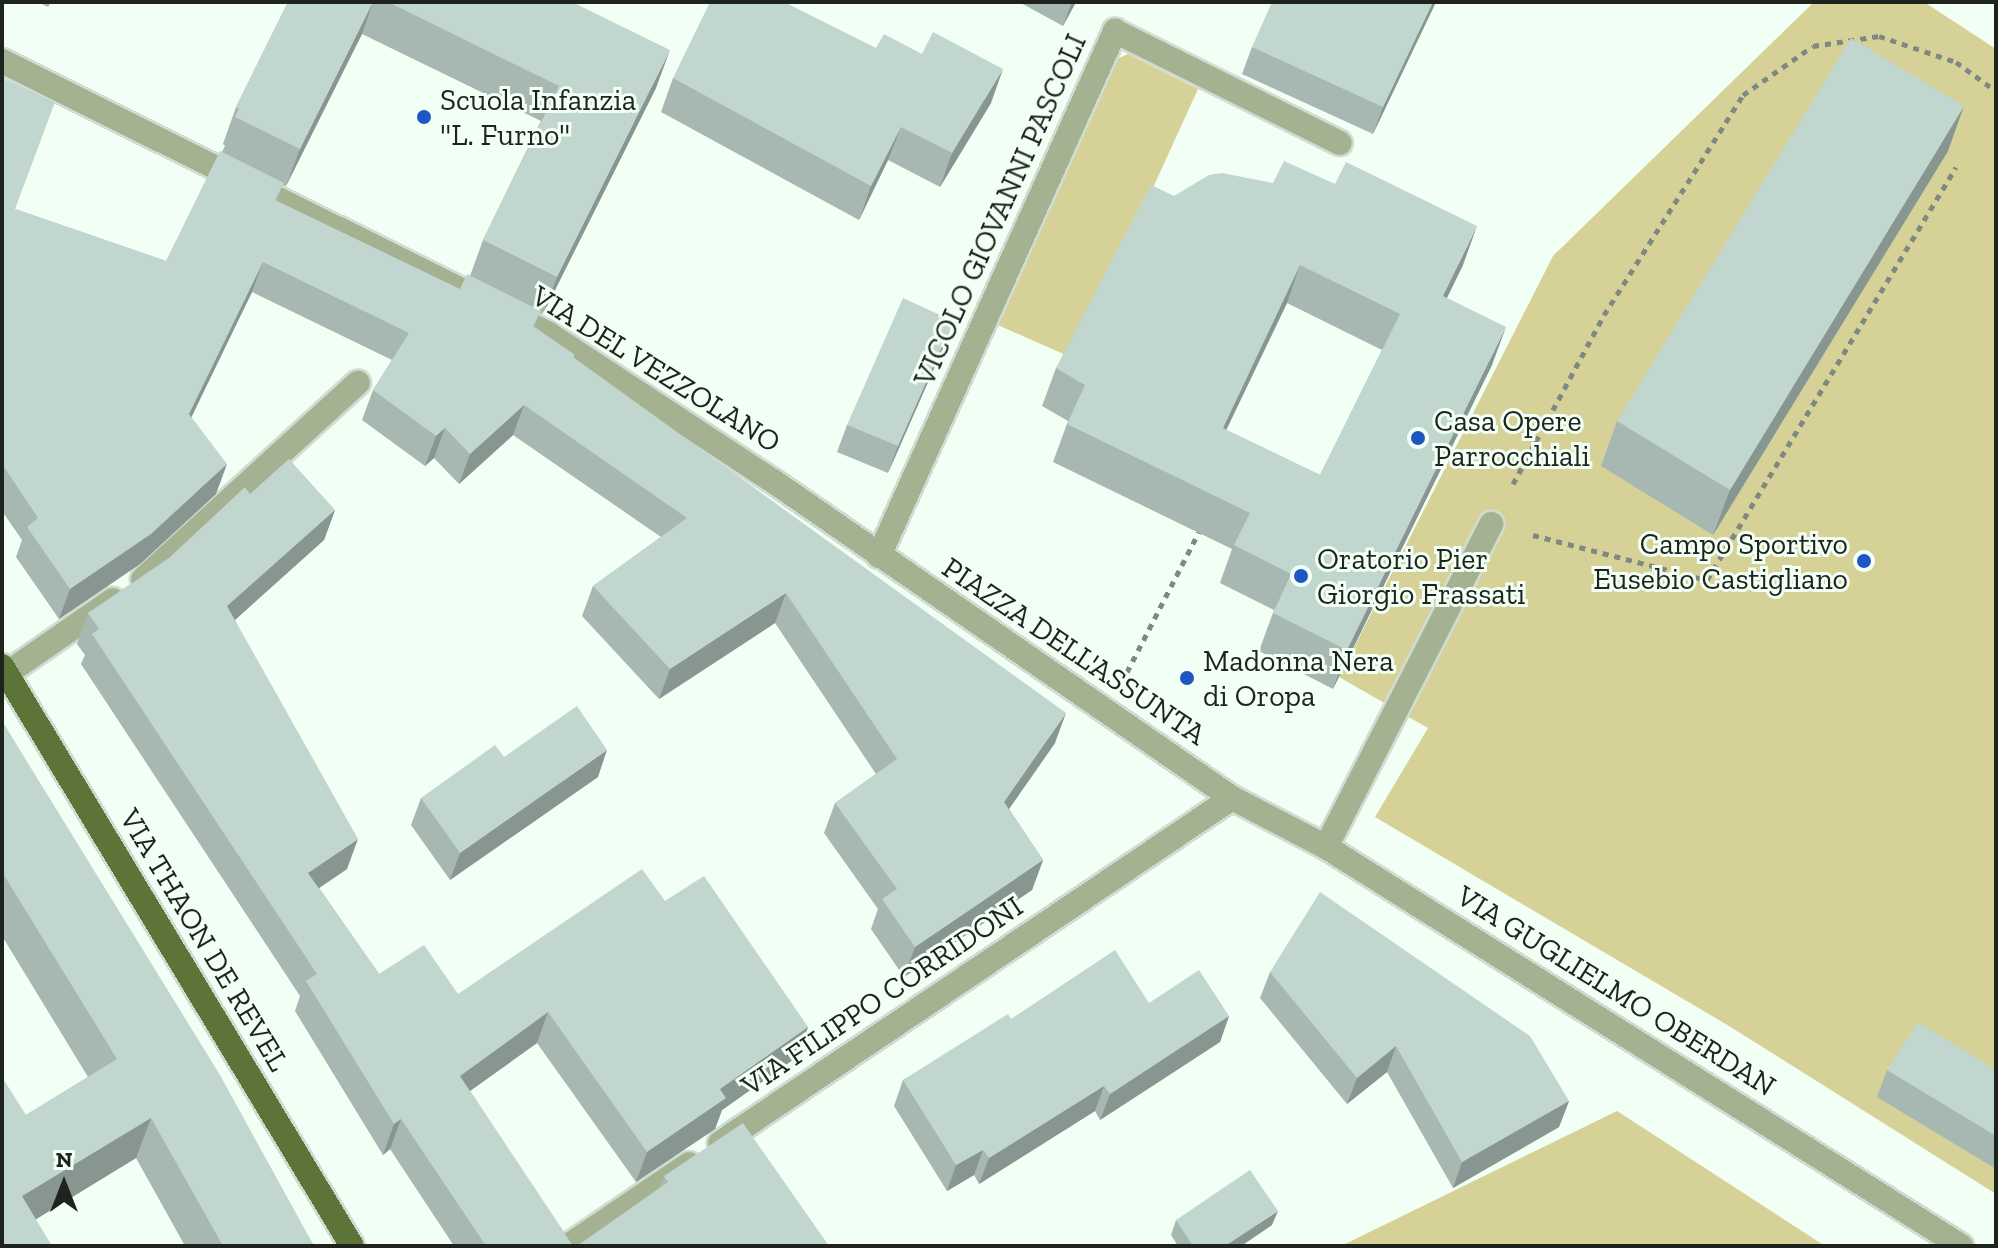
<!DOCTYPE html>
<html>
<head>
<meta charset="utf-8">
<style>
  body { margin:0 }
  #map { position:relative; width:1998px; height:1248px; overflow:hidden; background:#f2fff4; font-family:"Zilla Slab",serif }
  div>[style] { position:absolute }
  .green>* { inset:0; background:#d5d197 }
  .path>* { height:5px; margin-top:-2.5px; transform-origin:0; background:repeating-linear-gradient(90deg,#808981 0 6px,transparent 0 12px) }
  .roads { filter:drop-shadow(2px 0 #d0dcd2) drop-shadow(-2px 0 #d0dcd2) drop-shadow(0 2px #d0dcd2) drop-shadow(0 -2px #d0dcd2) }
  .minor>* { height:24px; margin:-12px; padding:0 12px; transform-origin:12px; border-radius:12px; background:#a4b292 }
  .major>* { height:24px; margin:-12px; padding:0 12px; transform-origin:12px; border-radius:12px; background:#5c7438 }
  .wall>* { inset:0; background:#a6b8b1 }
  .shaded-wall>* { inset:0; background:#879690 }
  .building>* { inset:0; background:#c1d6ce }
  .dots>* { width:22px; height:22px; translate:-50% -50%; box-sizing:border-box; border:4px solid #f2fff4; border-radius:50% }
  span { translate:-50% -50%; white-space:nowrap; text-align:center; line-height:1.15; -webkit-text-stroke:6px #f2fff4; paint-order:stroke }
  .poi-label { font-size:30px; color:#1e231e }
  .left { translate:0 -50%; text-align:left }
  .right { translate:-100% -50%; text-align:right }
  .street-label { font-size:30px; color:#1e231e }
  .frame { position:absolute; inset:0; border:4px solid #1e231e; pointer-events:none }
  .north { position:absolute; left:24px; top:1144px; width:80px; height:80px; -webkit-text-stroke:6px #f2fff4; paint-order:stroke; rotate:0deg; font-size:22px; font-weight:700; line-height:32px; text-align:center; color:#1e231e }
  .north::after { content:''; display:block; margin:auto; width:28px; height:36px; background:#1e231e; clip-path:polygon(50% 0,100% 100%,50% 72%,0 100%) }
</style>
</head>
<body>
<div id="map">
  <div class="green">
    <div style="clip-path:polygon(1814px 2px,1924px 2px,1996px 49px,1996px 1194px,1729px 1026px,1375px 817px,1428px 728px,1339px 677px,1553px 256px)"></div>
    <div style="clip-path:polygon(1128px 54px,1198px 89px,1137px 223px,1068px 356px,991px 322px,1105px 64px)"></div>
    <div style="clip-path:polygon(1617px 1111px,1825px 1246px,1341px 1246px)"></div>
  </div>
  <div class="path">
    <div style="left:1513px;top:484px;width:192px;rotate:-61.7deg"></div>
    <div style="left:1604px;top:315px;width:260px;rotate:-57.7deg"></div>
    <div style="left:1743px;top:95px;width:85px;rotate:-35deg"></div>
    <div style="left:1813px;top:46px;width:67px;rotate:-8.6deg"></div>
    <div style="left:1879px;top:36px;width:81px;rotate:18.7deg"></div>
    <div style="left:1956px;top:62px;width:49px;rotate:35.9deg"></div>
    <div style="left:1533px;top:535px;width:180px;rotate:14.5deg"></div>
    <div style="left:1707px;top:580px;width:482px;rotate:-58.9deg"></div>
    <div style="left:1127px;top:672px;width:162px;rotate:-62.8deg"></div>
  </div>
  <div class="roads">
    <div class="minor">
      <div style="left:2px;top:61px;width:611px;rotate:26.52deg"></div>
      <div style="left:549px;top:334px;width:268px;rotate:33.3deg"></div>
      <div style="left:773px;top:481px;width:558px;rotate:34.63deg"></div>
      <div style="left:1232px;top:798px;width:106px;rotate:27.5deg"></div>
      <div style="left:1326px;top:847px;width:750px;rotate:32.14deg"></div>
      <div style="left:879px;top:556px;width:576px;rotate:-65.79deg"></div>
      <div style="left:1115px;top:31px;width:251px;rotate:26.5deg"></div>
      <div style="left:143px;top:579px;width:291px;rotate:-42.4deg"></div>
      <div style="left:6px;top:674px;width:130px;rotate:-34.7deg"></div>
      <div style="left:1326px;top:847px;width:363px;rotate:-62.9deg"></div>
      <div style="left:720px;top:1143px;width:617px;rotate:-33.97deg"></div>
      <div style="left:568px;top:1246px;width:146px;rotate:-34.1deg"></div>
    </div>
    <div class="major">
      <div style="left:2px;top:666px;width:677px;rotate:58.89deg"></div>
    </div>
  </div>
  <div class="wall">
    <div style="clip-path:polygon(38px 2px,51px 2px,48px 7px)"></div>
    <div style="clip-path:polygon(evenodd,288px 2px,572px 2px,656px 88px,543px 314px,540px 313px,535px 327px,1055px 743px,1009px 809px,1043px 860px,1032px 890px,904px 977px,871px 929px,878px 909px,824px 833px,835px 803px,876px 774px,775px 623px,659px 699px,582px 616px,593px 586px,661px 537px,513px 435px,459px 484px,434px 458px,425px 466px,362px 420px,373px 390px,392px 360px,252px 292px,191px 417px,216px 494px,140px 564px,59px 619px,16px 557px,22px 540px,2px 511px,2px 86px,15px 209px,166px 261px,222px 152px,225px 146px,223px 144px,236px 107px,288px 2px,362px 34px,541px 121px,483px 240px,470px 276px,460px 289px,277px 201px,283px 185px,286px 186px,362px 34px)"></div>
    <div style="clip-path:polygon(1019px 2px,1076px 2px,1063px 26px)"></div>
    <div style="clip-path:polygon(1436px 2px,1373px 134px,1242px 74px,1252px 47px)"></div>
    <div style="clip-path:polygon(876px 48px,991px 103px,940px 187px,888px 160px,859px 220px,661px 112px,673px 78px)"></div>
    <div style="clip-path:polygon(1948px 151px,1713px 535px,1601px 466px,1617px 421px)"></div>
    <div style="clip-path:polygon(evenodd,1174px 196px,1463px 265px,1447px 298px,1492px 365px,1333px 689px,1259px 651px,1274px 610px,1220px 583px,1232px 549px,1053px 462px,1068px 421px,1042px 406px,1056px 368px,1174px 196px,1287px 303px,1382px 350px,1320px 475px,1226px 430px,1287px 303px)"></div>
    <div style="clip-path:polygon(943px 348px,888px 473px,837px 452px,847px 425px)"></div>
    <div style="clip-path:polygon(250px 494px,335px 510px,324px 540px,235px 620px,347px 869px,319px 888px,379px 974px,458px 994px,665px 901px,808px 1027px,797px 1057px,722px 1110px,715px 1129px,636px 1182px,537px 1043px,470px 1091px,573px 1246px,454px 1246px,390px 1149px,383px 1155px,295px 1011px,300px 996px,81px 664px,85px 655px,77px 644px,88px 613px,169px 558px)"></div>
    <div style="clip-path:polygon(2px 721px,314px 1246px,185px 1246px,136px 1158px,36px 1219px,2px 1246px,26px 1115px,88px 1077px,2px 936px)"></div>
    <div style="clip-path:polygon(598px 777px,450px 880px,411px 825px,421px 798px)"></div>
    <div style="clip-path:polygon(1270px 972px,1569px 1101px,1559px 1127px,1453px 1188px,1387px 1072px,1347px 1104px,1260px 998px)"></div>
    <div style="clip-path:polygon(1149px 1003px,1229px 1016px,1220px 1042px,1100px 1120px,1095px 1111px,979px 1184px,974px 1175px,947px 1191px,894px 1106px,903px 1080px,1011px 1019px)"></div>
    <div style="clip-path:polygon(1887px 1070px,1996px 1070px,1996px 1169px,1877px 1097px)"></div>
    <div style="clip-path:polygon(664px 1176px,829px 1246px,660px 1187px)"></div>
    <div style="clip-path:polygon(1176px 1220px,1272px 1225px,1241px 1246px,1178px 1246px,1171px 1235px)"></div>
  </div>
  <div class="shaded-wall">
    <div style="clip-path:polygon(373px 2px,362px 34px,286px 186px,300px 149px)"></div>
    <div style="clip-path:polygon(1072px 2px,1076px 2px,1063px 26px)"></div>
    <div style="clip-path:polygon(1433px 2px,1436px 2px,1373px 134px,1383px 107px)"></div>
    <div style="clip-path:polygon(670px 50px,656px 88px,543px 314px,557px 277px)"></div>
    <div style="clip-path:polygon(1003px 69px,991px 103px,940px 187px,952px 153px)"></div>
    <div style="clip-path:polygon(1964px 106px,1948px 151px,1713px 535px,1730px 490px)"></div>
    <div style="clip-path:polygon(901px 127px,888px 160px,859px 220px,871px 186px)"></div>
    <div style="clip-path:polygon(1477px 226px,1463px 265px,1429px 334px,1443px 296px)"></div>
    <div style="clip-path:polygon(263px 262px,252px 292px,178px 445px,189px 414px)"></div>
    <div style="clip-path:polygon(1300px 265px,1287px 303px,1209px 466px,1223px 428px)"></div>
    <div style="clip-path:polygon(953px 321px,943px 348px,888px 473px,898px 446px)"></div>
    <div style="clip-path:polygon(1506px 327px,1492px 365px,1333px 689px,1347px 650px)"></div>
    <div style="clip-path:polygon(524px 405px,513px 435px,459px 484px,470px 454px)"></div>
    <div style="clip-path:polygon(445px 428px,434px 458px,425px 466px,436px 436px)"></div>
    <div style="clip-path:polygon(227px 464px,216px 494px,140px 564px,59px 619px,70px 589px)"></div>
    <div style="clip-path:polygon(335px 510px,324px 540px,216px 637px,227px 606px)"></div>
    <div style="clip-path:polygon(786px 593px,775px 623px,659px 699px,670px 669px)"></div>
    <div style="clip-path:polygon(1066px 713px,1055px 743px,993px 832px,1004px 802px)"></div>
    <div style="clip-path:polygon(607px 750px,598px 777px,450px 880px,460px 853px)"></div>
    <div style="clip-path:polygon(358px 839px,347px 869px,297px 903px,308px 873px)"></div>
    <div style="clip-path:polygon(1043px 860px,1032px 890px,904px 977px,915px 947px)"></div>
    <div style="clip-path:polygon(548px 1012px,537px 1043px,449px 1106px,460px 1076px)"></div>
    <div style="clip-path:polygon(1229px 1016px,1220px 1042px,1100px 1120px,1110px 1094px)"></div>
    <div style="clip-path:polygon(808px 1027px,797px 1057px,722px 1110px,715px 1129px,636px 1182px,647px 1152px,720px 1089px)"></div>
    <div style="clip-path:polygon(1396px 1046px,1387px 1072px,1347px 1104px,1357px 1078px)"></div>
    <div style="clip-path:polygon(1104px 1086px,1095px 1111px,979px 1184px,989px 1158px)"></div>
    <div style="clip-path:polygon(1569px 1101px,1559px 1127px,1453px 1188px,1462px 1162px)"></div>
    <div style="clip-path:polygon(151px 1118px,136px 1158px,7px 1237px,22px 1196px)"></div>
    <div style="clip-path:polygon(401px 1119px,390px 1149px,383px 1155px,394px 1124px)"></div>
    <div style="clip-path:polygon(983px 1150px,974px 1175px,947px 1191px,956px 1165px)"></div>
    <div style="clip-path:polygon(1278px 1211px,1272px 1225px,1241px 1246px,1225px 1246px)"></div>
  </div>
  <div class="building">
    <div style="clip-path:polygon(288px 2px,373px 2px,300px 149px,235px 117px,239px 109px,236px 107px)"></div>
    <div style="clip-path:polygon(388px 2px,572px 2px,670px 50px,557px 277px,483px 240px,559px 86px)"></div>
    <div style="clip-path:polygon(710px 2px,784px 2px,876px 48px,884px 34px,922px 54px,933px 32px,1003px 69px,952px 153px,901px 127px,871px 186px,673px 78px)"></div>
    <div style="clip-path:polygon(1272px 2px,1433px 2px,1383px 107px,1252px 47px)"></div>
    <div style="clip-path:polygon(1851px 38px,1964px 106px,1730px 490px,1617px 421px)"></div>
    <div style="clip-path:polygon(4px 79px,55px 102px,15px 209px,166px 261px,220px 151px,284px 183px,275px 200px,460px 289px,467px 274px,541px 311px,533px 326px,575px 355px,573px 357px,1066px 713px,1004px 802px,1043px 860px,915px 947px,882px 899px,897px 889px,835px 803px,897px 759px,786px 593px,670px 669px,593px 586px,687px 518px,524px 405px,470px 454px,445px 428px,436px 436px,373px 390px,409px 333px,263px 262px,189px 414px,227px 464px,151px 534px,70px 589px,27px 527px,38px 518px,2px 464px,2px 86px)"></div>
    <div style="clip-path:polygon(evenodd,1284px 161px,1335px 184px,1346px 162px,1477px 226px,1443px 296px,1506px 327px,1347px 650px,1273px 613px,1291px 574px,1234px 545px,1250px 513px,1067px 424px,1085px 385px,1056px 368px,1151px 185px,1174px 196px,1209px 175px,1222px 173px,1273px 183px,1284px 161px,1300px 265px,1400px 314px,1320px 475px,1223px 428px,1300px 265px)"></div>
    <div style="clip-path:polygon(903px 298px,953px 321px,898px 446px,847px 425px)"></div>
    <div style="clip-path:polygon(289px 459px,335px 510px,227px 606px,358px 839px,308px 873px,379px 974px,424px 945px,458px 994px,642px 869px,665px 901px,704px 876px,808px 1027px,720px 1089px,726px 1098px,647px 1152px,548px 1012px,460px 1076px,573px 1246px,486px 1246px,401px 1119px,394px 1124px,306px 981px,317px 974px,92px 634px,99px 629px,88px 613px,169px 558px,245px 487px,250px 494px)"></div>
    <div style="clip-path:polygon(577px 706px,607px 750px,460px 853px,421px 798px,495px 745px,504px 757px)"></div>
    <div style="clip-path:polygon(2px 721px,220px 1075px,314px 1246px,223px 1246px,151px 1118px,22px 1196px,52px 1246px,2px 1246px,2px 1077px,26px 1115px,117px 1059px,2px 872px)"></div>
    <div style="clip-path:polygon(1320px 892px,1530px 1036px,1569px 1101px,1462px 1162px,1396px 1046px,1357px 1078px,1270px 972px)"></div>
    <div style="clip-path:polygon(1115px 950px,1149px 1003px,1199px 970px,1229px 1016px,1110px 1094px,1104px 1086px,989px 1158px,983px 1150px,956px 1165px,903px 1080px,1008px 1014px,1011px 1019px)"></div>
    <div style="clip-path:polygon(1918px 1022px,1996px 1070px,1996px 1136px,1887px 1070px)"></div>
    <div style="clip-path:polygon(743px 1123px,829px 1246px,577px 1246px,668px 1182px,664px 1176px)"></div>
    <div style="clip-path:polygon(1250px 1170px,1278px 1211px,1225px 1246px,1193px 1246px,1176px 1220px)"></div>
  </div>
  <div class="dots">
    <div style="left:424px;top:117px;background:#1e56c3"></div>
    <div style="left:1418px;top:438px;background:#1e56c3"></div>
    <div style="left:1864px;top:561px;background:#1e56c3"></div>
    <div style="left:1301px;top:576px;background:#1e56c3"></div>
    <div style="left:1187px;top:678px;background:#1e56c3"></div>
  </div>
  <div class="poi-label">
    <span class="left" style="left:440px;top:117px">Scuola Infanzia<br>"L. Furno"</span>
    <span class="left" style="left:1434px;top:438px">Casa Opere<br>Parrocchiali</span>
    <span class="right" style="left:1848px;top:561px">Campo Sportivo<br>Eusebio Castigliano</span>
    <span class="left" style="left:1317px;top:576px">Oratorio Pier<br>Giorgio Frassati</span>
    <span class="left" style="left:1203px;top:678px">Madonna Nera<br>di Oropa</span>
  </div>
  <div class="street-label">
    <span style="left:1000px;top:210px;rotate:-66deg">VICOLO GIOVANNI PASCOLI</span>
    <span style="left:656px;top:369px;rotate:32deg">VIA DEL VEZZOLANO</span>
    <span style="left:1074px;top:651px;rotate:34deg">PIAZZA DELL'ASSUNTA</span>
    <span style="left:204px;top:940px;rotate:59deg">VIA THAON DE REVEL</span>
    <span style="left:1616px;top:991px;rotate:32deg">VIA GUGLIELMO OBERDAN</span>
    <span style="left:882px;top:996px;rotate:-34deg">VIA FILIPPO CORRIDONI</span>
  </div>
  <div class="frame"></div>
  <div class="north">N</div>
</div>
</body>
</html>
